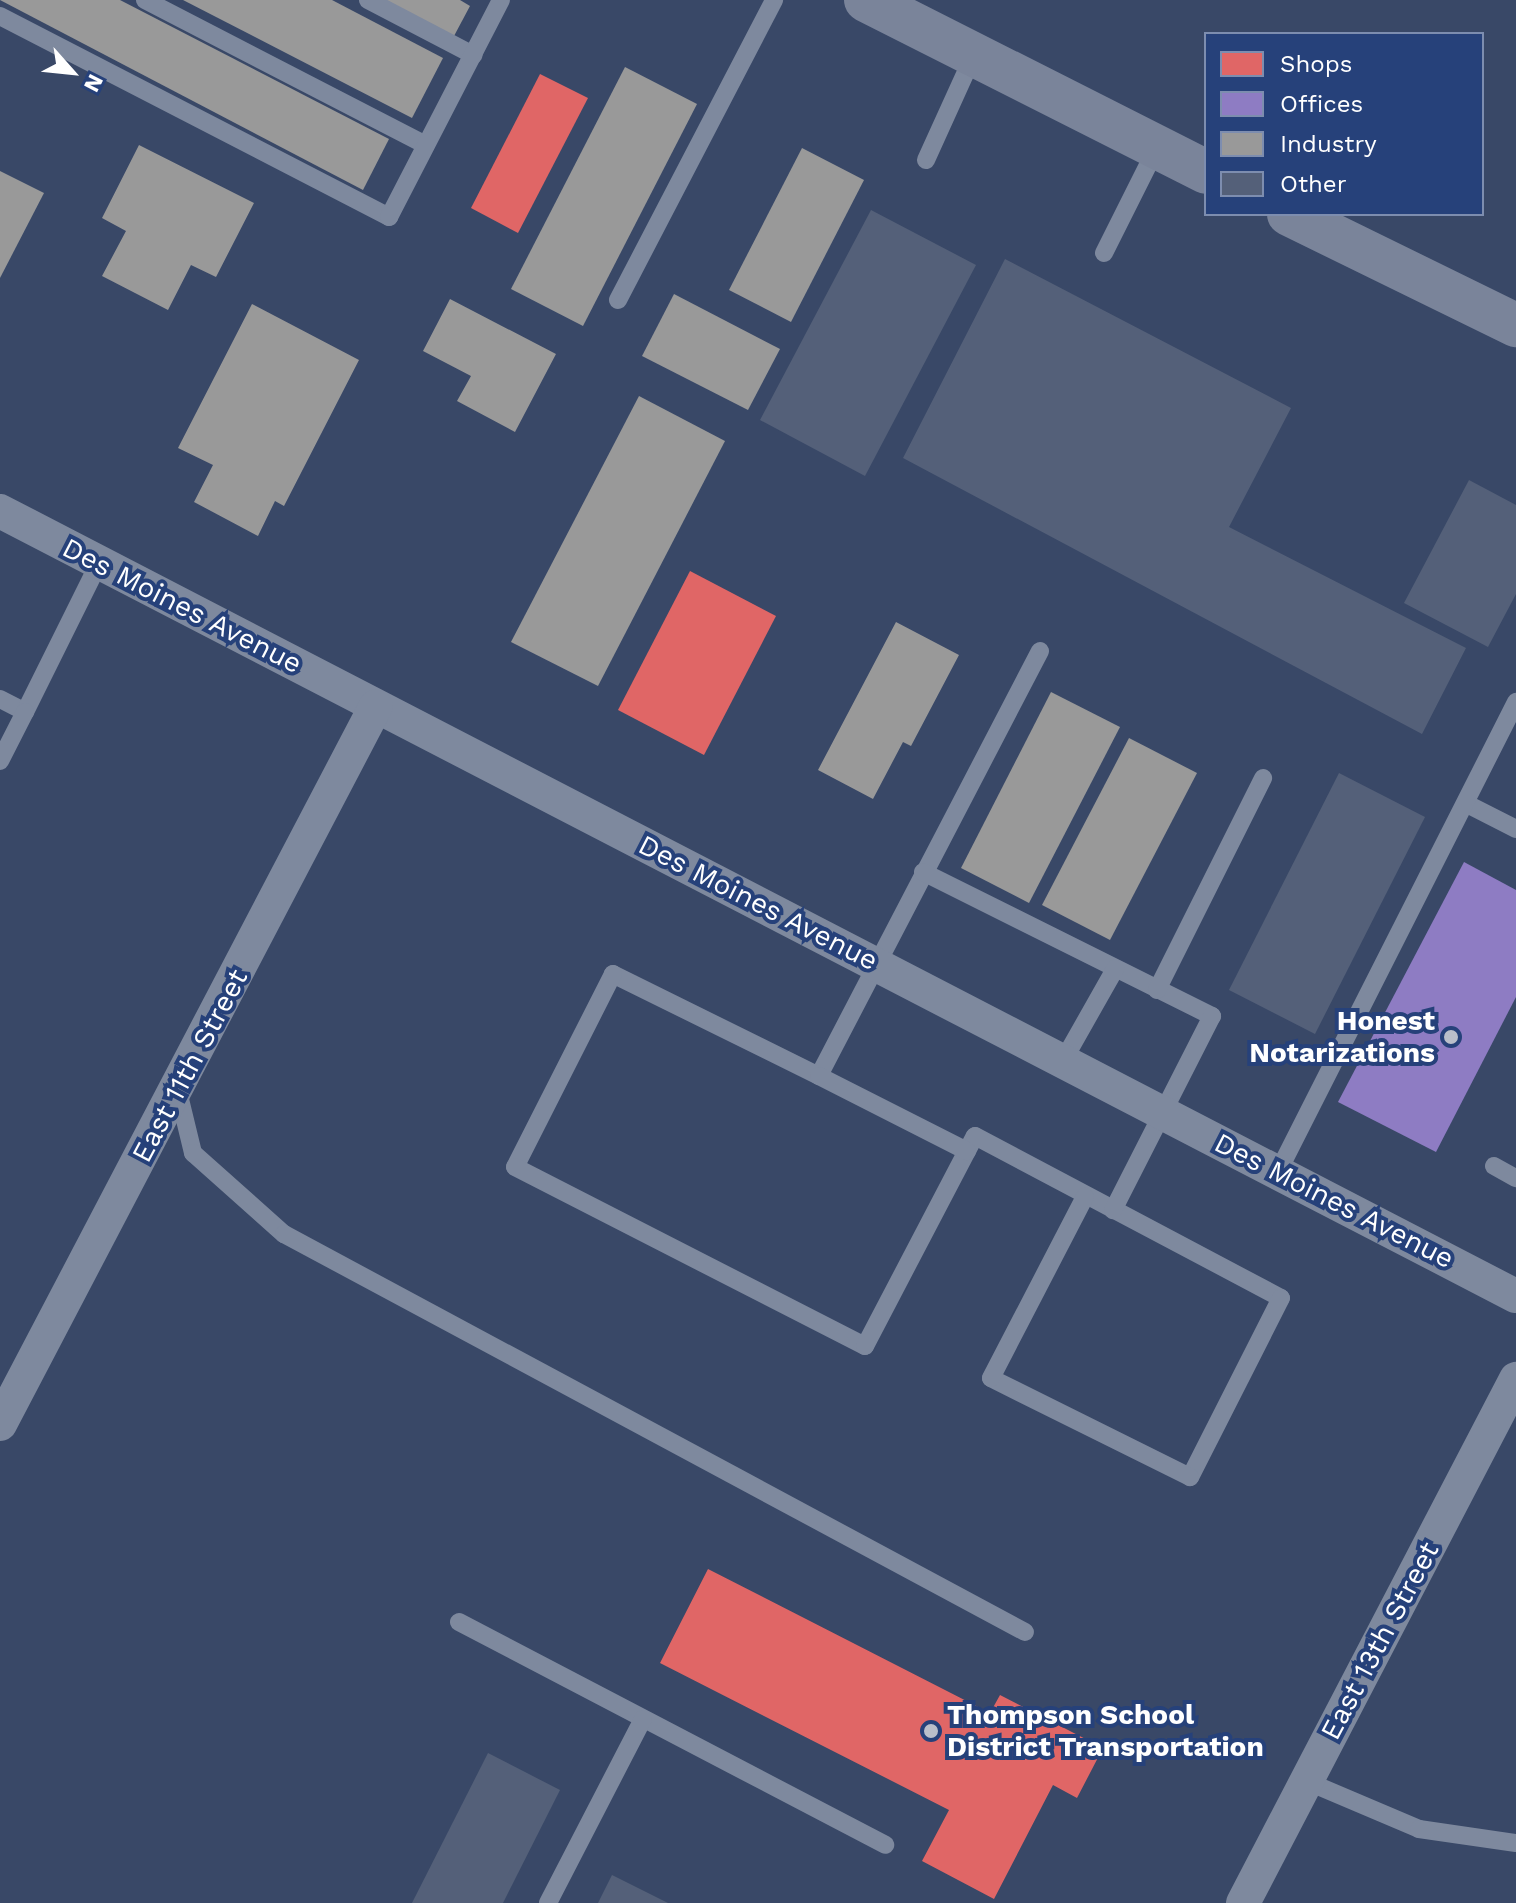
<!DOCTYPE html>
<html>
<head>
<meta charset="utf-8">
<style>
  body { margin:0 }
  #map { position:relative; width:1516px; height:1903px; overflow:hidden; background:#394867; font-family:"Work Sans",sans-serif }
  div>[style] { position:absolute }
  .shops>* { inset:0; background:#e06666 }
  .offices>* { inset:0; background:#8e7cc3 }
  .industry>* { inset:0; background:#999 }
  .building>* { inset:0; background:#546079 }
  .lane>* { height:18px; margin:-9px; padding:0 9px; transform-origin:9px; border-radius:9px; background:#7e899e }
  .street>* { height:34px; margin:-17px; padding:0 17px; transform-origin:17px; border-radius:17px; background:#7e899e }
  .secondary>* { height:44px; margin:-22px; padding:0 22px; transform-origin:22px; border-radius:22px; background:#7a849a }
  .dots>* { width:22px; height:22px; translate:-50% -50%; box-sizing:border-box; border:4px solid #26417a; border-radius:50% }
  span { translate:-50% -50%; white-space:nowrap; text-align:center; line-height:1.15; -webkit-text-stroke:8px #26417a; paint-order:stroke }
  .street-label { font-size:28px; color:#fff }
  .poi-label { font-size:28px; color:#fff; font-weight:700 }
  .right { translate:-100% -50%; text-align:right }
  .left { translate:0 -50%; text-align:left }
  .legend { position:absolute; left:1204px; top:32px; width:280px; height:184px; box-sizing:border-box; background:#26417a; border:2px solid #7d8daf; margin:0; padding:10px 14px; list-style:none; font-size:24px; color:#fff }
  .legend li { display:flex; align-items:center; gap:16px; height:40px }
  .legend b { width:40px; border:2px solid #7d8daf }
  .north { position:absolute; left:32px; top:32px; width:80px; height:80px; -webkit-text-stroke:6px #26417a; paint-order:stroke; rotate:117deg; font-size:22px; font-weight:700; line-height:32px; text-align:center; color:#fff }
  .north::after { content:''; display:block; margin:auto; width:28px; height:36px; background:#fff; clip-path:polygon(50% 0,100% 100%,50% 72%,0 100%) }
</style>
</head>
<body>
<div id="map">
  <div class="shops">
    <div style="clip-path:polygon(540px 74px,588px 98px,518px 233px,471px 208px)"></div>
    <div style="clip-path:polygon(690px 571px,776px 616px,704px 755px,618px 710px)"></div>
    <div style="clip-path:polygon(708px 1569px,990px 1713px,1000px 1695px,1103px 1748px,1077px 1798px,1053px 1785px,994px 1899px,922px 1861px,949px 1810px,660px 1663px)"></div>
  </div>
  <div class="offices">
    <div style="clip-path:polygon(1464px 862px,1516px 890px,1516px 997px,1436px 1152px,1338px 1102px)"></div>
  </div>
  <div class="industry">
    <div style="clip-path:polygon(0 0,120px 0,389px 139px,363px 190px)"></div>
    <div style="clip-path:polygon(183px 0,332px 0,443px 58px,412px 118px)"></div>
    <div style="clip-path:polygon(385px 0,460px 0,470px 6px,454px 36px)"></div>
    <div style="clip-path:polygon(625px 67px,697px 104px,583px 326px,511px 289px)"></div>
    <div style="clip-path:polygon(139px 145px,254px 203px,216px 277px,191px 265px,168px 310px,102px 276px,126px 231px,102px 218px)"></div>
    <div style="clip-path:polygon(802px 148px,864px 180px,791px 322px,729px 290px)"></div>
    <div style="clip-path:polygon(0 171px,44px 193px,0 278px)"></div>
    <div style="clip-path:polygon(674px 294px,780px 349px,748px 410px,642px 356px)"></div>
    <div style="clip-path:polygon(450px 299px,556px 354px,515px 432px,457px 401px,471px 376px,423px 351px)"></div>
    <div style="clip-path:polygon(252px 304px,359px 360px,284px 506px,275px 501px,258px 536px,194px 502px,213px 465px,178px 448px)"></div>
    <div style="clip-path:polygon(639px 396px,725px 441px,598px 686px,511px 642px)"></div>
    <div style="clip-path:polygon(896px 622px,959px 655px,911px 746px,903px 742px,873px 799px,818px 770px)"></div>
    <div style="clip-path:polygon(1051px 692px,1120px 727px,1029px 903px,961px 868px)"></div>
    <div style="clip-path:polygon(1129px 738px,1197px 773px,1110px 940px,1042px 905px)"></div>
  </div>
  <div class="building">
    <div style="clip-path:polygon(871px 210px,976px 265px,865px 476px,760px 420px)"></div>
    <div style="clip-path:polygon(1005px 259px,1291px 408px,1229px 527px,1466px 648px,1422px 734px,903px 458px)"></div>
    <div style="clip-path:polygon(1469px 480px,1516px 505px,1516px 594px,1488px 647px,1404px 603px)"></div>
    <div style="clip-path:polygon(1339px 773px,1425px 817px,1315px 1034px,1229px 990px)"></div>
    <div style="clip-path:polygon(488px 1753px,560px 1790px,503px 1903px,412px 1903px)"></div>
    <div style="clip-path:polygon(612px 1875px,668px 1903px,598px 1903px)"></div>
  </div>
  <div class="lane">
    <div style="left:145px;top:0;width:316px;rotate:27.3deg"></div>
    <div style="left:368px;top:0;width:119px;rotate:27.6deg"></div>
    <div style="left:0;top:16px;width:438px;rotate:27.3deg"></div>
    <div style="left:389px;top:217px;width:244px;rotate:-62.7deg"></div>
    <div style="left:926px;top:160px;width:116px;rotate:-65.6deg"></div>
    <div style="left:1104px;top:253px;width:119px;rotate:-63.4deg"></div>
    <div style="left:618px;top:300px;width:338px;rotate:-62.5deg"></div>
    <div style="left:1040px;top:651px;width:479px;rotate:117.5deg"></div>
    <div style="left:819px;top:1076px;width:230px;rotate:-153.7deg"></div>
    <div style="left:613px;top:974px;width:216px;rotate:116.9deg"></div>
    <div style="left:515px;top:1167px;width:393px;rotate:27.1deg"></div>
    <div style="left:865px;top:1346px;width:237px;rotate:-62.4deg"></div>
    <div style="left:975px;top:1136px;width:346px;rotate:27.9deg"></div>
    <div style="left:1281px;top:1298px;width:201px;rotate:116.9deg"></div>
    <div style="left:1190px;top:1477px;width:222px;rotate:-153.6deg"></div>
    <div style="left:991px;top:1378px;width:204px;rotate:-62.6deg"></div>
    <div style="left:0;top:699px;width:28px;rotate:27deg"></div>
    <div style="left:25px;top:712px;width:166px;rotate:-63.6deg"></div>
    <div style="left:0;top:761px;width:55px;rotate:-63deg"></div>
    <div style="left:1467px;top:804px;width:55px;rotate:27deg"></div>
    <div style="left:923px;top:872px;width:323px;rotate:26.5deg"></div>
    <div style="left:1212px;top:1016px;width:218px;rotate:117deg"></div>
    <div style="left:1157px;top:990px;width:237px;rotate:-63.4deg"></div>
    <div style="left:1063px;top:1061px;width:106px;rotate:-60.5deg"></div>
    <div style="left:819px;top:1076px;width:166px;rotate:26.9deg"></div>
    <div style="left:178px;top:1091px;width:64px;rotate:76.4deg"></div>
    <div style="left:193px;top:1153px;width:122px;rotate:41.7deg"></div>
    <div style="left:284px;top:1234px;width:841px;rotate:28.24deg"></div>
    <div style="left:1494px;top:1166px;width:25px;rotate:29deg"></div>
    <div style="left:1278px;top:1172px;width:527px;rotate:-63.14deg"></div>
    <div style="left:459px;top:1622px;width:481px;rotate:27.6deg"></div>
    <div style="left:1306px;top:1781px;width:123px;rotate:23deg"></div>
    <div style="left:1419px;top:1829px;width:98px;rotate:8.2deg"></div>
    <div style="left:548px;top:1903px;width:207px;rotate:-62.7deg"></div>
  </div>
  <div class="street">
    <div style="left:0;top:511px;width:1707px;rotate:27.38deg"></div>
    <div style="left:0;top:1424px;width:810px;rotate:-62.36deg"></div>
    <div style="left:1243px;top:1903px;width:591px;rotate:-62.48deg"></div>
  </div>
  <div class="secondary">
    <div style="left:866px;top:0;width:381px;rotate:26.8deg"></div>
    <div style="left:1289px;top:214px;width:253px;rotate:26.1deg"></div>
  </div>
  <div class="dots">
    <div style="left:1451px;top:1037px;background:#babfca"></div>
    <div style="left:931px;top:1731px;background:#babfca"></div>
  </div>
  <div class="street-label">
    <span style="left:182px;top:606px;rotate:27deg">Des Moines Avenue</span>
    <span style="left:758px;top:903px;rotate:27deg">Des Moines Avenue</span>
    <span style="left:190px;top:1066px;rotate:-62deg">East 11th Street</span>
    <span style="left:1334px;top:1201px;rotate:27deg">Des Moines Avenue</span>
    <span style="left:1380px;top:1641px;rotate:-62deg">East 13th Street</span>
  </div>
  <div class="poi-label">
    <span class="right" style="left:1435px;top:1037px">Honest<br>Notarizations</span>
    <span class="left" style="left:947px;top:1731px">Thompson School<br>District Transportation</span>
  </div>
  <ul class="legend">
  <li><b style="height:22px;background:#e06666"></b>Shops</li>
  <li><b style="height:22px;background:#8e7cc3"></b>Offices</li>
  <li><b style="height:22px;background:#999"></b>Industry</li>
  <li><b style="height:22px;background:#546079"></b>Other</li>
  </ul>
  <div class="north">N</div>
</div>
</body>
</html>
